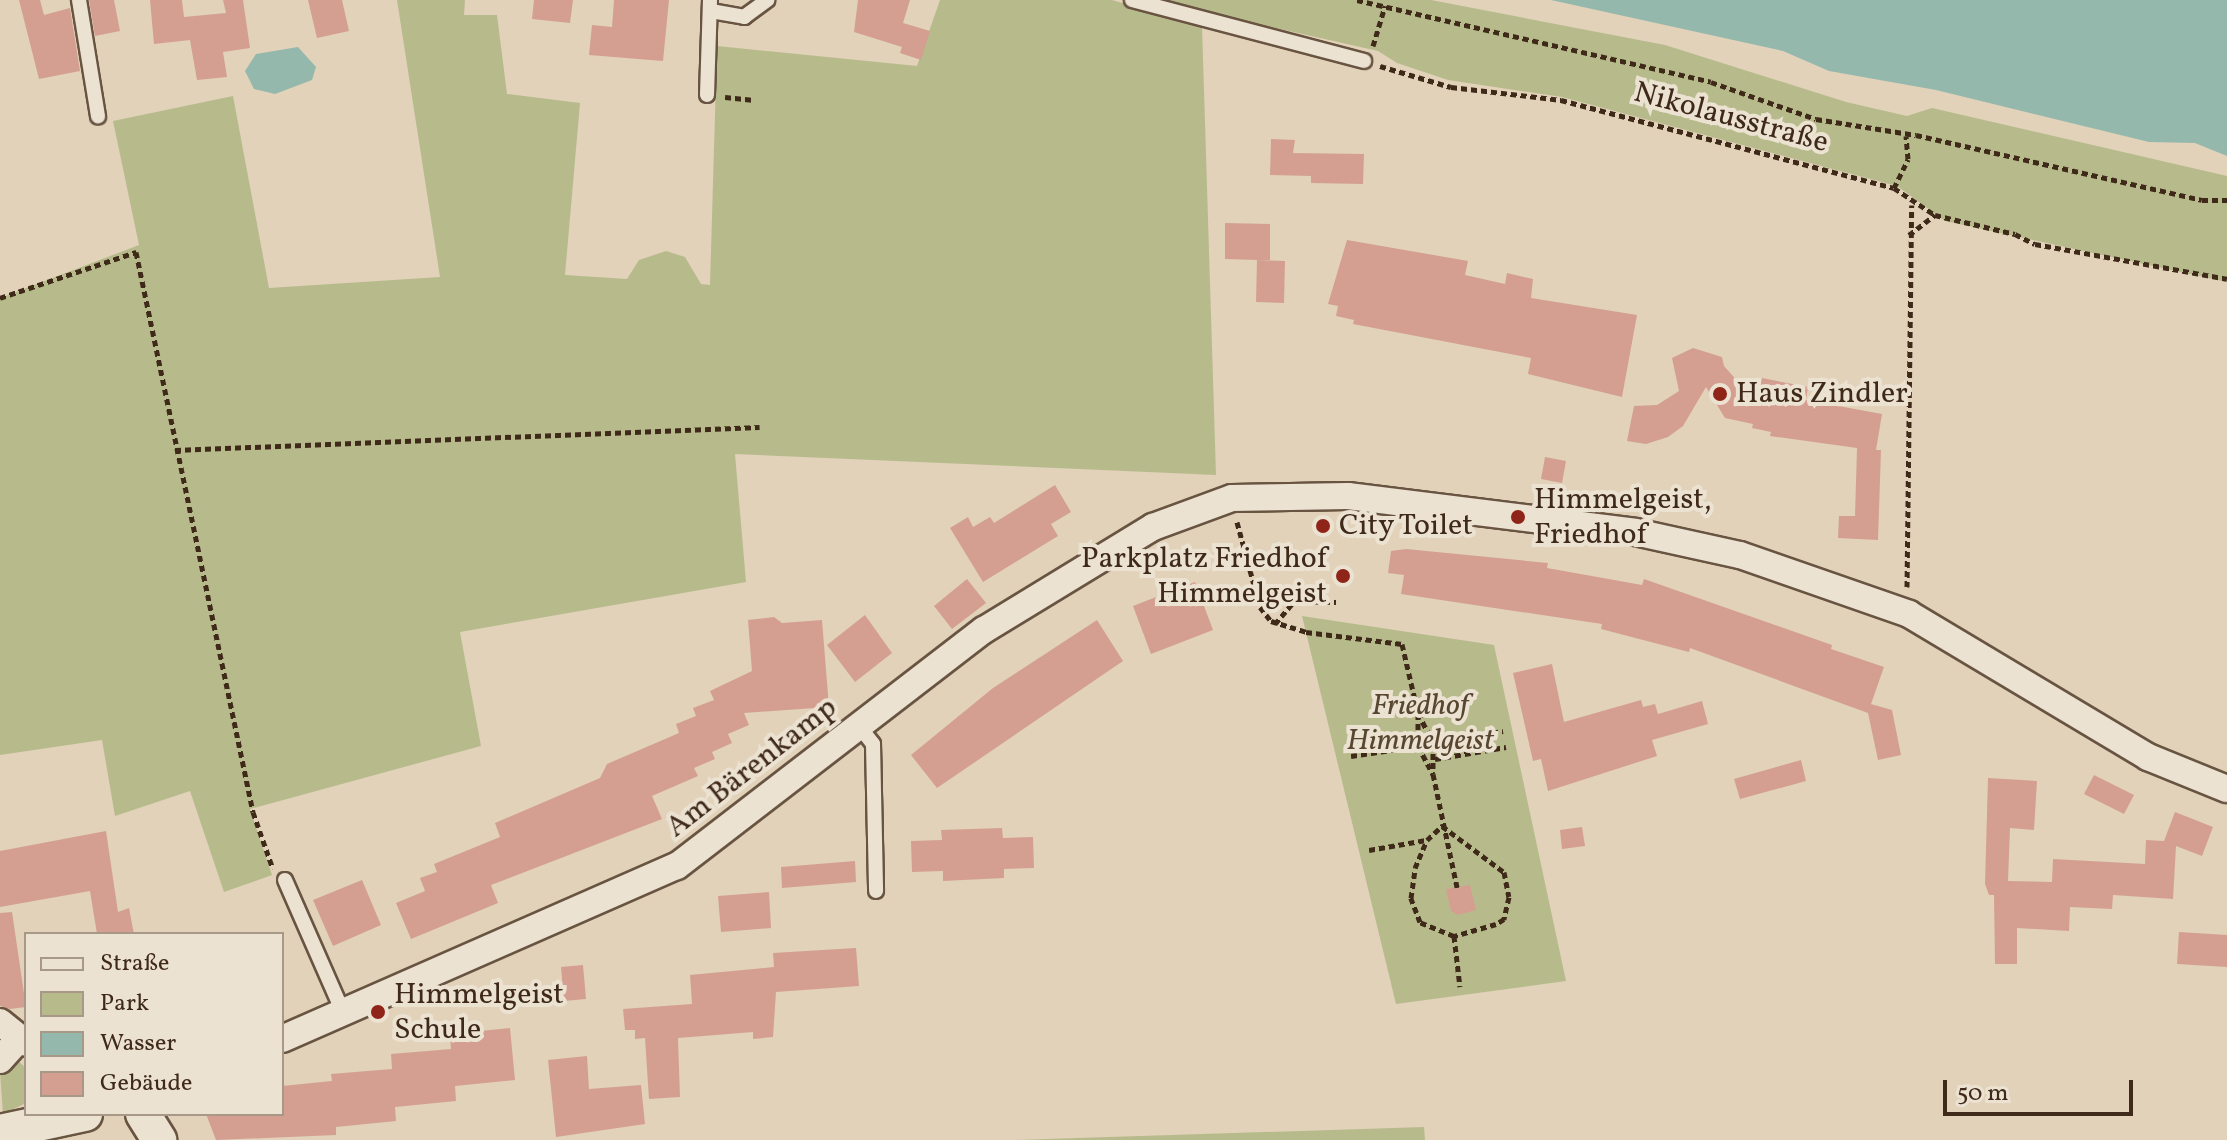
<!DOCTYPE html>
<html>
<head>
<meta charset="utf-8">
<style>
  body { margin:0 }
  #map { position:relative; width:2227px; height:1140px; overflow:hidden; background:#e1d2b9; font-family:Vollkorn,serif }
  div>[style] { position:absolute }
  .green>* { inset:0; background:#b7bb8c }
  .water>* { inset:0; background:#95b8ac }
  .building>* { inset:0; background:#d49f91 }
  .path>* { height:5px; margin-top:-2.5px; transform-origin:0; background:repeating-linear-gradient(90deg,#3f2a19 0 6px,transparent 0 10px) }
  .roads { filter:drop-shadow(2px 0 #685441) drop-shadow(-2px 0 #685441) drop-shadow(0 2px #685441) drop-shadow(0 -2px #685441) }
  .service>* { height:14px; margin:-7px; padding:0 7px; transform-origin:7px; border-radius:7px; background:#ece2d2 }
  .minor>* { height:26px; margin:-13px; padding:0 13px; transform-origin:13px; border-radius:13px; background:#ece2d2 }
  .tertiary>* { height:34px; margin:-17px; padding:0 17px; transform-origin:17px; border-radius:17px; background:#ece2d2 }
  .dots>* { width:22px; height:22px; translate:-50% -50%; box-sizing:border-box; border:4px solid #ece2d2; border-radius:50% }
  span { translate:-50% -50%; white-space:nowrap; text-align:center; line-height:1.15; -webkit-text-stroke:8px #ece2d2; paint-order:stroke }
  .street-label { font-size:30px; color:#3f2a19 }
  .poi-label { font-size:30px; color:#3f2a19 }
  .left { translate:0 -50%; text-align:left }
  .right { translate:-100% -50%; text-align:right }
  .park-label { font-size:30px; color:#574730; font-style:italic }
  .legend { position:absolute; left:24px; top:932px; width:260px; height:184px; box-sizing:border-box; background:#ece2d2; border:2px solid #a79888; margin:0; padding:10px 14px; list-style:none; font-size:24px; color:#3f2a19 }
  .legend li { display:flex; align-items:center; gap:16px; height:40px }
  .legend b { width:40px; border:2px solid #a79888 }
  .scale { position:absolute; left:1943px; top:1080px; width:190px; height:36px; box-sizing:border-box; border:4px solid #3f2a19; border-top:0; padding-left:10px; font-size:24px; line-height:28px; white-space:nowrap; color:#3f2a19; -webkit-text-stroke:6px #ece2d2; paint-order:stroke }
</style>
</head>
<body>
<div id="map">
  <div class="green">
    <div style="clip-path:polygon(397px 0,465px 0,464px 15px,497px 15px,507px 94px,580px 103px,565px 275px,627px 279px,639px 260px,666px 251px,685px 257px,701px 284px,710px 285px,717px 46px,917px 66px,940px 0,1112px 0,1202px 26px,1216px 475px,735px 454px,746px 582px,460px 632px,481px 746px,250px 809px,272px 875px,224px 892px,190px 791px,115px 816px,102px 740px,0 755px,0 298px,139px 245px,113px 121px,233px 96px,269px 288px,440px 277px)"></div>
    <div style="clip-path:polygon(1151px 0,1431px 0,1665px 45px,1846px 102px,1907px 116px,1932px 108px,2227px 176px,2227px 282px,1945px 221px,1897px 186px,1562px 97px,1448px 80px,1397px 63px,1378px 51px)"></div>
    <div style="clip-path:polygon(1302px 616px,1494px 645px,1566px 981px,1396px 1004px)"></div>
    <div style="clip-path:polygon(18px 1061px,26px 1068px,24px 1104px,3px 1114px,0 1072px)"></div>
    <div style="clip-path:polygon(1424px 1127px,1425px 1140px,1014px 1140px)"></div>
  </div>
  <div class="water">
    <div style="clip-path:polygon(1551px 0,2227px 0,2227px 156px,2195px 143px,2149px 142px,1936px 90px,1829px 71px,1783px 51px)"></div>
    <div style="clip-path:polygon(298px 47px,316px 67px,312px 80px,275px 94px,254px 89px,245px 71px,256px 54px)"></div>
  </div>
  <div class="building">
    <div style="clip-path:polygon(19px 0,40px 0,44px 15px,70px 8px,80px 71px,39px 79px)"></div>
    <div style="clip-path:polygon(89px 0,114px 0,120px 31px,95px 36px)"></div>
    <div style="clip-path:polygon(150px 0,182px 0,184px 17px,226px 13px,223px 0,243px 0,250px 48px,223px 52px,227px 77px,197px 80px,190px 40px,154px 44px)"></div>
    <div style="clip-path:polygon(308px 0,342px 0,349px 31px,317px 38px)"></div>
    <div style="clip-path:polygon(534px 0,573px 0,570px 23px,532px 19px)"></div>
    <div style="clip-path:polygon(614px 0,669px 0,663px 61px,589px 55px,592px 25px,612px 27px)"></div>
    <div style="clip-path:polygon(858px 0,910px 0,903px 23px,930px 31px,921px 60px,900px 53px,902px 47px,854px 32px)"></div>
    <div style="clip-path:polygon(1271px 139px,1295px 140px,1293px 153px,1364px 154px,1363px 184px,1311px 183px,1311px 176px,1270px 175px)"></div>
    <div style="clip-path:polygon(1225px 223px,1270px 224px,1270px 260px,1258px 260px,1285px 261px,1284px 303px,1256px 302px,1257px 260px,1225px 259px)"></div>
    <div style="clip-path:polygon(1347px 240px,1468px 261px,1465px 275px,1505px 284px,1507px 273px,1533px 279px,1531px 298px,1637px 315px,1622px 397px,1528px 374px,1531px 358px,1353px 324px,1354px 320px,1336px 316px,1338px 306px,1328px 304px)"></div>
    <div style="clip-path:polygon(1693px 348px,1722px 357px,1724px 366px,1757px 403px,1762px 378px,1808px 387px,1806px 400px,1882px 414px,1876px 450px,1881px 450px,1878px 540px,1838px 538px,1839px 516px,1855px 516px,1857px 448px,1770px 436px,1771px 432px,1752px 428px,1753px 424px,1725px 418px,1706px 387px,1683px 426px,1668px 437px,1646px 444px,1627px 441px,1634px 406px,1657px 405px,1679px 391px,1672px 358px)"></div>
    <div style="clip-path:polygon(1545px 457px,1566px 461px,1562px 483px,1541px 479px)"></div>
    <div style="clip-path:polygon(1055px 485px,1071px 512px,1051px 524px,1058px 536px,983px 582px,950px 528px,968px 517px,973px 527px,990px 517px,994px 523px)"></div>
    <div style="clip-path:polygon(1406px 549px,1548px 563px,1547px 568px,1642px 585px,1644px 579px,1832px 645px,1831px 649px,1884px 667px,1871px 704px,1892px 710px,1901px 755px,1878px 760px,1868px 713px,1690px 648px,1689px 652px,1601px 629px,1602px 624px,1401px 594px,1404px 575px,1388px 573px,1391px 551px)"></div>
    <div style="clip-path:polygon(967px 579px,986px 603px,952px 629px,934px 606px)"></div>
    <div style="clip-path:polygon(1195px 582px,1213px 630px,1151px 654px,1133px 606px)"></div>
    <div style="clip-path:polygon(865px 615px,892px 653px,855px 682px,827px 645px)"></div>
    <div style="clip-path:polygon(774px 617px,782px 623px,822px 620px,829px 707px,744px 713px,749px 725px,728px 734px,732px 743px,712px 752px,715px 759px,694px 768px,698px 776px,652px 796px,662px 819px,491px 885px,498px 903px,411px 939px,396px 903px,425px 891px,420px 878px,437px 872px,434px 864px,500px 837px,495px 823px,600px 778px,607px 764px,679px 733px,676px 724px,696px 716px,693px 708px,714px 700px,710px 691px,752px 671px,748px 620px)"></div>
    <div style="clip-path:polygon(1097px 620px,1123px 661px,937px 788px,911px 755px,993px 688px)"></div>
    <div style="clip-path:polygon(1552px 664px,1564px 722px,1641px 700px,1643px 707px,1655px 704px,1658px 714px,1702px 701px,1708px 724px,1652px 740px,1657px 756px,1548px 791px,1541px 759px,1533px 761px,1513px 673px)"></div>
    <div style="clip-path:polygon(1801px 760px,1806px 781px,1740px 799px,1734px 779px)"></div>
    <div style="clip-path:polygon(2094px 775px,2134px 795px,2124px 814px,2084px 794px)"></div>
    <div style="clip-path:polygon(1988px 778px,2037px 781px,2034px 830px,2010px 828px,2008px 881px,2052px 882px,2053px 859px,2145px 864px,2146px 840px,2164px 841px,2175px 812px,2213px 827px,2202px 856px,2176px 846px,2173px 899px,2113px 895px,2112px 909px,2070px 907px,2069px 931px,2017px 928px,2017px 964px,1995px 964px,1994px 895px,1989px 895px,1985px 884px)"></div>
    <div style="clip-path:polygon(1582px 827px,1585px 846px,1562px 849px,1560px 830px)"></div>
    <div style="clip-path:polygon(1002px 828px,1003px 838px,1033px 837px,1034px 868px,1004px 869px,1004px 878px,943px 881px,943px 871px,912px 872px,911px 841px,942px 840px,941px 830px)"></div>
    <div style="clip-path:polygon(106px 831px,118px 912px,129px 908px,134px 934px,97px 934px,90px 891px,0 907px,0 851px)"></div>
    <div style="clip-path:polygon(855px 861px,856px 882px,782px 888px,781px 867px)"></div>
    <div style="clip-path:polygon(362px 880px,381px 925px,333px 946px,313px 900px)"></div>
    <div style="clip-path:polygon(1470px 885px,1476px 910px,1458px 915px,1451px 911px,1446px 889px)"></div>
    <div style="clip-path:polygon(769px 892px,771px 928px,721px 932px,718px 896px)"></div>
    <div style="clip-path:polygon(12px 912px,26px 1007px,10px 1009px,0 1006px,0 913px)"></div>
    <div style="clip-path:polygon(2179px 932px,2227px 935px,2227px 967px,2177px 964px)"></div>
    <div style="clip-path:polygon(856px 948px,859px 986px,776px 992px,773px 1037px,753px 1039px,753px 1032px,678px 1038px,680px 1097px,649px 1099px,645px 1038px,635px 1039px,635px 1030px,625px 1030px,623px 1009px,692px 1004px,690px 975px,774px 967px,773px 953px)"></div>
    <div style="clip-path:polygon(583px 965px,586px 999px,564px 1001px,561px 967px)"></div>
    <div style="clip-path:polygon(510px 1028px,515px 1080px,455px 1086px,456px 1101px,395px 1107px,396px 1121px,336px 1127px,336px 1135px,216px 1140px,206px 1114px,282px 1114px,282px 1086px,332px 1081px,331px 1074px,392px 1069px,391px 1054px,451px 1049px,450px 1034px)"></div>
    <div style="clip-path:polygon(587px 1056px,589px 1089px,641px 1085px,645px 1124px,556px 1137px,548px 1060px)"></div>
  </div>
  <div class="path">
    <div style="left:1357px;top:0;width:363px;rotate:13deg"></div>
    <div style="left:1711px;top:82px;width:111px;rotate:19.4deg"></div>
    <div style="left:1816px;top:119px;width:101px;rotate:9.1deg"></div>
    <div style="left:1916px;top:135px;width:293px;rotate:12.8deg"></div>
    <div style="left:2202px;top:200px;width:25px"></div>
    <div style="left:1373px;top:46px;width:42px;rotate:-73.3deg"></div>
    <div style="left:1380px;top:66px;width:74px;rotate:16.5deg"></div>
    <div style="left:1451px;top:87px;width:111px;rotate:6.7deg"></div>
    <div style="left:1561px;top:100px;width:344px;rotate:14.8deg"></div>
    <div style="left:1894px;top:188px;width:49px;rotate:33.4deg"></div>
    <div style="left:1935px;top:215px;width:82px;rotate:13.4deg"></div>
    <div style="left:2015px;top:234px;width:22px;rotate:27deg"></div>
    <div style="left:2035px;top:244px;width:195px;rotate:10.3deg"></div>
    <div style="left:725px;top:97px;width:27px;rotate:6deg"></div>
    <div style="left:1894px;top:188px;width:32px;rotate:-64deg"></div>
    <div style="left:1908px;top:159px;width:23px;rotate:-95deg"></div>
    <div style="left:1909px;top:235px;width:33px;rotate:-38deg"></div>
    <div style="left:0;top:298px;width:144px;rotate:-18.7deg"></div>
    <div style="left:136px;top:252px;width:572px;rotate:78.2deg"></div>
    <div style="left:253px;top:812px;width:60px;rotate:70.7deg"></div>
    <div style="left:175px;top:450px;width:585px;rotate:-2.25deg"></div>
    <div style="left:1237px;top:522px;width:88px;rotate:74.9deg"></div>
    <div style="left:1260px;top:607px;width:18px;rotate:52deg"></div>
    <div style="left:1271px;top:621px;width:37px;rotate:17deg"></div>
    <div style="left:1306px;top:632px;width:97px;rotate:7.1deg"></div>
    <div style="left:1402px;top:644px;width:71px;rotate:76.9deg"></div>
    <div style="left:1418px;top:713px;width:33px;rotate:90deg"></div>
    <div style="left:1418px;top:746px;width:32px;rotate:62deg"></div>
    <div style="left:1433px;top:774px;width:116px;rotate:78deg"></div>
    <div style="left:1907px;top:587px;width:382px;rotate:-89.3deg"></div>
    <div style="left:1275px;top:624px;width:30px;rotate:-50deg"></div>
    <div style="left:1294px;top:601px;width:42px;rotate:1.4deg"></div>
    <div style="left:1418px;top:713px;width:34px;rotate:63deg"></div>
    <div style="left:1433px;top:743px;width:30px;rotate:90deg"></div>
    <div style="left:1433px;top:743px;width:71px;rotate:-9.7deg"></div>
    <div style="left:1351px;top:756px;width:68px;rotate:-8.5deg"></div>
    <div style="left:1435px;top:759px;width:72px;rotate:-9.6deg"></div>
    <div style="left:1442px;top:826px;width:77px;rotate:36.6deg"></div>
    <div style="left:1504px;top:872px;width:25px;rotate:79deg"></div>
    <div style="left:1509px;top:897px;width:23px;rotate:103deg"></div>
    <div style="left:1504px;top:919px;width:9px;rotate:148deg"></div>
    <div style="left:1496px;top:924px;width:44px;rotate:164.1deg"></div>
    <div style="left:1454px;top:936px;width:37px;rotate:-158deg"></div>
    <div style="left:1420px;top:922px;width:26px;rotate:-111deg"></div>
    <div style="left:1411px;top:898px;width:30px;rotate:-82deg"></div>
    <div style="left:1415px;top:868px;width:30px;rotate:-67deg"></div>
    <div style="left:1427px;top:840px;width:21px;rotate:-43deg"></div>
    <div style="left:1369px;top:850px;width:58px;rotate:-10deg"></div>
    <div style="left:1454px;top:936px;width:51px;rotate:83.3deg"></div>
  </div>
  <div class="roads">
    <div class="service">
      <div style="left:79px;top:0;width:118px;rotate:80.7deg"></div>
      <div style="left:1132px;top:0;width:240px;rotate:14.7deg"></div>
      <div style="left:711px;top:11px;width:34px;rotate:10deg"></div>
      <div style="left:744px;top:17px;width:29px;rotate:-36deg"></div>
      <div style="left:707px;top:95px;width:95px;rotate:-88.2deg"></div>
      <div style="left:859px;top:726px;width:23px;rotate:52deg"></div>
      <div style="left:873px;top:744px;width:147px;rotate:88.8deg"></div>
      <div style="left:285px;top:880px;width:144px;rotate:66.3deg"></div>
    </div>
    <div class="minor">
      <div style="left:0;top:1022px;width:33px;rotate:39deg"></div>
      <div style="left:282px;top:1039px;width:431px;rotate:-23.7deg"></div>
      <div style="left:677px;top:866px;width:387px;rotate:-37.6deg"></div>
      <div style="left:984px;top:630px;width:198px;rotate:-31.4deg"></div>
      <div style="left:1153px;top:527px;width:84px;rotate:-20.2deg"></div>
      <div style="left:1232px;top:498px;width:116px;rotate:-1deg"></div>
      <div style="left:1348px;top:496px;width:289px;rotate:7.1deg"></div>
      <div style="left:1635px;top:532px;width:107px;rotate:12.4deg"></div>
      <div style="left:1740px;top:555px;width:179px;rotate:19.2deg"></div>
      <div style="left:1909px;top:614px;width:279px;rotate:30.9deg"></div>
      <div style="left:2148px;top:757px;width:85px;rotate:22.1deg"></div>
      <div style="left:0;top:1060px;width:30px;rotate:-48deg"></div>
    </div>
    <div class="tertiary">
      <div style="left:143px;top:1114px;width:31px;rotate:58deg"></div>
      <div style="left:0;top:1132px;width:87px;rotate:-12deg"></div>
    </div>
  </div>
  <div class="dots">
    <div style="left:1720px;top:394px;background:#8f2418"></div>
    <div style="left:1518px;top:517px;background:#8f2418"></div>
    <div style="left:1323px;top:526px;background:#8f2418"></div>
    <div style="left:1343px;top:576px;background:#8f2418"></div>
    <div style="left:378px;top:1012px;background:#8f2418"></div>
  </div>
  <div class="street-label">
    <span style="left:1731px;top:118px;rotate:15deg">Nikolausstraße</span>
    <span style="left:752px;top:768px;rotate:-38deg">Am Bärenkamp</span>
  </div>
  <div class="poi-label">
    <span class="left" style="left:1736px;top:394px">Haus Zindler</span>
    <span class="left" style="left:1534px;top:517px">Himmelgeist,<br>Friedhof</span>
    <span class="left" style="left:1339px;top:526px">City Toilet</span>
    <span class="right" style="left:1327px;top:576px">Parkplatz Friedhof<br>Himmelgeist</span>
    <span class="left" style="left:394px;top:1012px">Himmelgeist<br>Schule</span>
  </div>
  <div class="park-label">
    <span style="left:1420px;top:723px">Friedhof<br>Himmelgeist</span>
  </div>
  <ul class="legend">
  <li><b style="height:10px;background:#ece2d2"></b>Straße</li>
  <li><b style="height:22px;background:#b7bb8c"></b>Park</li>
  <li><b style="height:22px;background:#95b8ac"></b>Wasser</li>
  <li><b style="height:22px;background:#d49f91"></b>Gebäude</li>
  </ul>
  <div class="scale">50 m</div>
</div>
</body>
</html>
